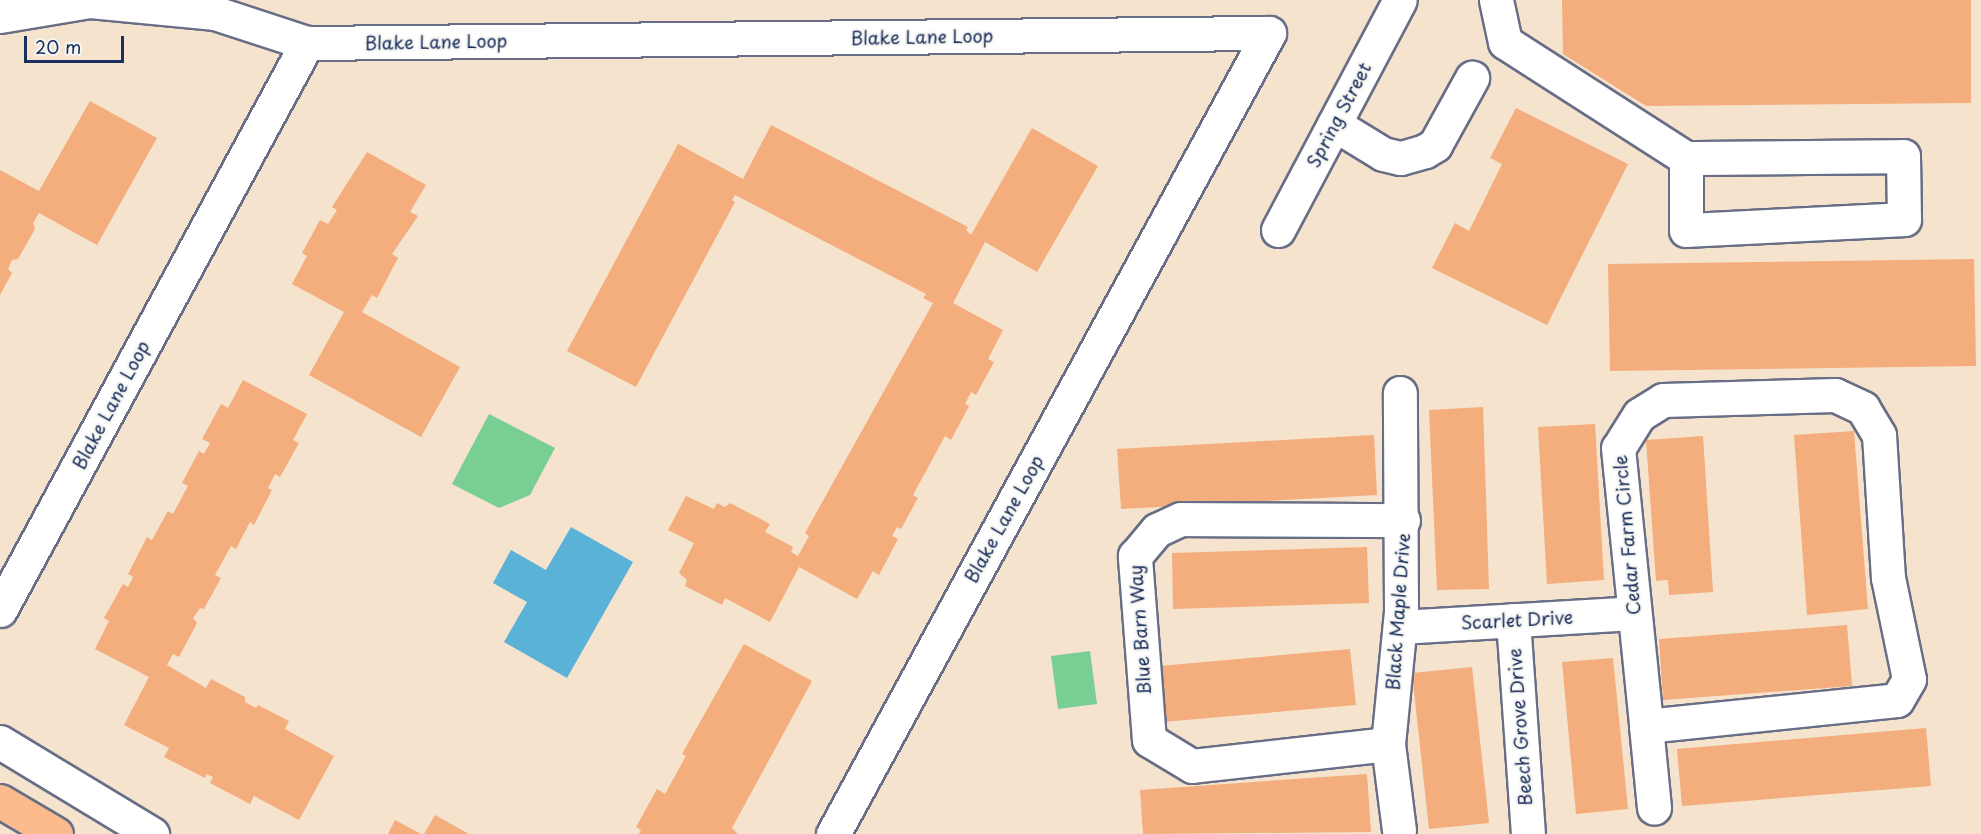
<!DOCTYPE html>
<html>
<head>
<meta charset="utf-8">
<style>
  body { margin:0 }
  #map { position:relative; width:1981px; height:834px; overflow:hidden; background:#f5e3ce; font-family:"Playpen Sans",sans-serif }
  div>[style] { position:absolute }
  .green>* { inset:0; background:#79cf93 }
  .water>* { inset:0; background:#5ab2d7 }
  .building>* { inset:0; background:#f4ad7c }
  .roads { filter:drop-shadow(2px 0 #676e85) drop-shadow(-2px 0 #676e85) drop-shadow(0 2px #676e85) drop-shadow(0 -2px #676e85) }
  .minor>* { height:33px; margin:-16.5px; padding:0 16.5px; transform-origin:16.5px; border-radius:16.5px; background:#fff }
  .major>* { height:33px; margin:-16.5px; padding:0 16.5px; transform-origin:16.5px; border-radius:16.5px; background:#fbbb8d }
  span { translate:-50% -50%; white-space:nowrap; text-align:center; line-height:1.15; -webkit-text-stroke:4.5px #f6f6f2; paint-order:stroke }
  .street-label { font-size:18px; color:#1b2f5e }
  .scale { position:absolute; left:24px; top:36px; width:100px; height:27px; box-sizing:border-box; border:3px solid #1b2f5e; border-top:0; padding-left:8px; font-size:18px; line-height:21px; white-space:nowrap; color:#1b2f5e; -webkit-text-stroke:4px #f6f6f2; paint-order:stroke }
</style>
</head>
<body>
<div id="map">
  <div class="green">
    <div style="clip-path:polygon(489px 414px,555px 448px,530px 495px,499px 508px,452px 484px)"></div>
    <div style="clip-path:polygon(1090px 651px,1097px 704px,1058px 709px,1051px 656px)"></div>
  </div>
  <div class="water">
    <div style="clip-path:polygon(571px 527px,633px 562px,567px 678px,504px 642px,527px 602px,493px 583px,511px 550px,546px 570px)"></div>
  </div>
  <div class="building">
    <div style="clip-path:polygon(1562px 0,1971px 0,1971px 103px,1646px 106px,1563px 54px)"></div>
    <div style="clip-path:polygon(90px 101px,157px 138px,97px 245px,39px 213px,33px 223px,35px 229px,18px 259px,12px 260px,8px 269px,12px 273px,0 295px,0 170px,39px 191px)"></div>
    <div style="clip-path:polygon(1516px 108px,1628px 164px,1547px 325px,1432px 268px,1455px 223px,1469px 231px,1502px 164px,1490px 158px)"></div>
    <div style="clip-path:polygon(771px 125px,968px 227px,966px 230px,971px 235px,1032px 128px,1098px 166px,1037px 272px,985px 242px,953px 303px,1003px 330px,988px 359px,994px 362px,976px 395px,971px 392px,965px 404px,969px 406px,951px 440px,945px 436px,913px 495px,918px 498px,901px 529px,897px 527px,892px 536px,898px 539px,879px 575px,873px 571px,857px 599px,799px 567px,770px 622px,725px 598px,722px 605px,685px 586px,687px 580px,679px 573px,694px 543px,668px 530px,686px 496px,714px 509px,717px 503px,725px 507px,730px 503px,770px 524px,765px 532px,793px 547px,791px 552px,798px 556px,809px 536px,805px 533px,933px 303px,923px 298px,926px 294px,735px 195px,732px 200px,735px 202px,636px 387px,567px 351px,678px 144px,743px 179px)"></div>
    <div style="clip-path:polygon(367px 152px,426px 185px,410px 212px,418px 216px,392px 254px,398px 258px,377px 298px,372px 295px,362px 312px,460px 367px,421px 437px,309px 375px,344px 312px,292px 284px,307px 256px,302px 253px,320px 220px,328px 224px,337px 210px,332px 207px)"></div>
    <div style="clip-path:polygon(1974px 259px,1976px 366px,1610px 371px,1608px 264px)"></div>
    <div style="clip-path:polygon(243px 380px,307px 414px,293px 440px,299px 443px,280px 477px,275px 474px,268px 488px,272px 490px,254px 525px,250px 522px,236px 549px,231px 546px,215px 575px,221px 578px,204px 609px,200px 608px,193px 618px,197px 623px,179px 657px,173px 654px,167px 665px,206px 688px,211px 679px,245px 697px,245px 702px,256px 708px,258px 705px,289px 721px,285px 729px,334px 756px,299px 820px,254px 796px,250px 804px,210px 783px,213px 777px,207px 774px,205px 778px,164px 757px,169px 748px,124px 725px,149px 677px,95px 649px,109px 621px,104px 618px,123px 584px,128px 587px,133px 577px,128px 574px,147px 537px,152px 540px,168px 511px,173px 514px,188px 486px,182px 483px,199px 451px,204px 454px,210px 443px,202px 439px,221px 404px,228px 408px)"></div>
    <div style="clip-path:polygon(1483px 407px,1489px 589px,1437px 590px,1429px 410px)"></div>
    <div style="clip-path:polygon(1595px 424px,1604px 580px,1547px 584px,1538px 427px)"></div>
    <div style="clip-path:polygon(1854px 431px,1868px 609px,1807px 615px,1794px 435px)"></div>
    <div style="clip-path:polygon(1374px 435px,1377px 495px,1121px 509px,1117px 449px)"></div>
    <div style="clip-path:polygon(1703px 436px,1713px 592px,1669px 595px,1668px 580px,1656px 581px,1646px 440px)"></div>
    <div style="clip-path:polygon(1367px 547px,1369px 603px,1173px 609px,1172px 553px)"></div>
    <div style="clip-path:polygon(1847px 625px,1852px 686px,1663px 700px,1659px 639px)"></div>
    <div style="clip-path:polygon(744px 644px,812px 681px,732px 828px,738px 834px,639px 834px,641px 830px,636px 827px,657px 789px,665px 794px,686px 756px,682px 754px)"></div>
    <div style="clip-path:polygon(1350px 649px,1356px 705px,1163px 722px,1159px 666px)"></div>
    <div style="clip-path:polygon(1613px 658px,1628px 809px,1576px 814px,1562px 662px)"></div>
    <div style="clip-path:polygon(1472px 667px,1489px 823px,1429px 829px,1412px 673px)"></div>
    <div style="clip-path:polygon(1926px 728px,1931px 786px,1682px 806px,1677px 749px)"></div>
    <div style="clip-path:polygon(1367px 774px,1371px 832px,1143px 834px,1140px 790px)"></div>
    <div style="clip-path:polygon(435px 815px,469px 834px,424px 834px)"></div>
    <div style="clip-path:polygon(395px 820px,421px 834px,388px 834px)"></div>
  </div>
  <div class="roads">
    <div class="minor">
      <div style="left:1496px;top:0;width:43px;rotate:77.9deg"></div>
      <div style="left:1505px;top:42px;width:215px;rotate:32.7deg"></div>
      <div style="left:1686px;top:158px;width:217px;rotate:-0.5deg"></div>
      <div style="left:1903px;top:156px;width:63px;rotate:89.1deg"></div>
      <div style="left:1904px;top:219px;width:218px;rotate:177.1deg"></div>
      <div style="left:1686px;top:230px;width:72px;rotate:-90deg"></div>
      <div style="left:0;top:16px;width:91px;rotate:-9.5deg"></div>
      <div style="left:90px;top:1px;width:126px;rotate:5.5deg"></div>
      <div style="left:215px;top:13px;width:97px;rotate:18.1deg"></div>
      <div style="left:307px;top:43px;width:962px;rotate:-0.6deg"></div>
      <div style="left:1269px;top:33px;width:912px;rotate:118.56deg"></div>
      <div style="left:1334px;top:124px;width:57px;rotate:31.5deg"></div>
      <div style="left:1383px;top:154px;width:18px;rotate:13deg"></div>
      <div style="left:1401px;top:158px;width:25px;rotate:-16deg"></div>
      <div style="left:1425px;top:151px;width:12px;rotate:-31deg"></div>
      <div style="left:1435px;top:145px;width:77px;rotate:-61.1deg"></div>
      <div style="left:1278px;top:230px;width:260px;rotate:-62.1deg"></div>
      <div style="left:0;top:610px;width:645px;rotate:-61.57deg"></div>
      <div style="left:1513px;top:620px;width:215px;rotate:86deg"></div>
      <div style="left:1400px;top:627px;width:234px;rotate:-3.4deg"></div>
      <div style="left:1646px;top:726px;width:252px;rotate:-5.9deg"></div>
      <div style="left:1897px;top:700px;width:24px;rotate:-60deg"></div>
      <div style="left:1909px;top:679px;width:103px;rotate:-101.7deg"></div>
      <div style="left:1888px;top:578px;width:143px;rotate:-93.6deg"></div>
      <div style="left:1879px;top:435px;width:31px;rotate:-121deg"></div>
      <div style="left:1863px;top:408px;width:31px;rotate:-155deg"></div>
      <div style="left:1835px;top:395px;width:172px;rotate:178.3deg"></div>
      <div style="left:1663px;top:400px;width:28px;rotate:148deg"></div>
      <div style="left:1639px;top:415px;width:39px;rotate:122deg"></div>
      <div style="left:1618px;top:448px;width:279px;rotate:84.2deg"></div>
      <div style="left:1646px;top:726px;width:82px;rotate:84.4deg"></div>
      <div style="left:0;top:742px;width:178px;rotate:31.2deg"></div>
      <div style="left:1388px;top:744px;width:197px;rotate:173.6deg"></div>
      <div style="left:1192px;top:766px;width:50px;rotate:-148.8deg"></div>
      <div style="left:1149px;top:740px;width:185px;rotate:-94.4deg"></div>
      <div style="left:1135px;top:556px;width:34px;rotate:-50deg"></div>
      <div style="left:1157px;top:530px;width:26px;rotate:-25deg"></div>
      <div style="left:1181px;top:519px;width:222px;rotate:0.3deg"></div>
      <div style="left:1399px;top:830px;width:87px;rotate:-97.3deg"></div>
      <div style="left:1388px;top:744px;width:134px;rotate:-84.4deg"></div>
      <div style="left:1401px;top:611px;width:218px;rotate:-90.3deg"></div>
    </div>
    <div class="major">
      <div style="left:0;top:801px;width:65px;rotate:30.5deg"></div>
    </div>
  </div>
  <div class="street-label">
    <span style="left:922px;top:37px;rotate:-1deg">Blake Lane Loop</span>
    <span style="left:436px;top:42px;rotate:-1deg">Blake Lane Loop</span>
    <span style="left:1339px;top:115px;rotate:-62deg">Spring Street</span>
    <span style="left:111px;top:405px;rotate:-62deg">Blake Lane Loop</span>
    <span style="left:1004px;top:519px;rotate:-61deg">Blake Lane Loop</span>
    <span style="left:1627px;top:535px;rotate:-95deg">Cedar Farm Circle</span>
    <span style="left:1398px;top:612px;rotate:-86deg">Black Maple Drive</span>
    <span style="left:1517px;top:620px;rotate:-3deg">Scarlet Drive</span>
    <span style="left:1140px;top:630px;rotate:-94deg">Blue Barn Way</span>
    <span style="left:1520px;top:727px;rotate:-94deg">Beech Grove Drive</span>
  </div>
  <div class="scale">20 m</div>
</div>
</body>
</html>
